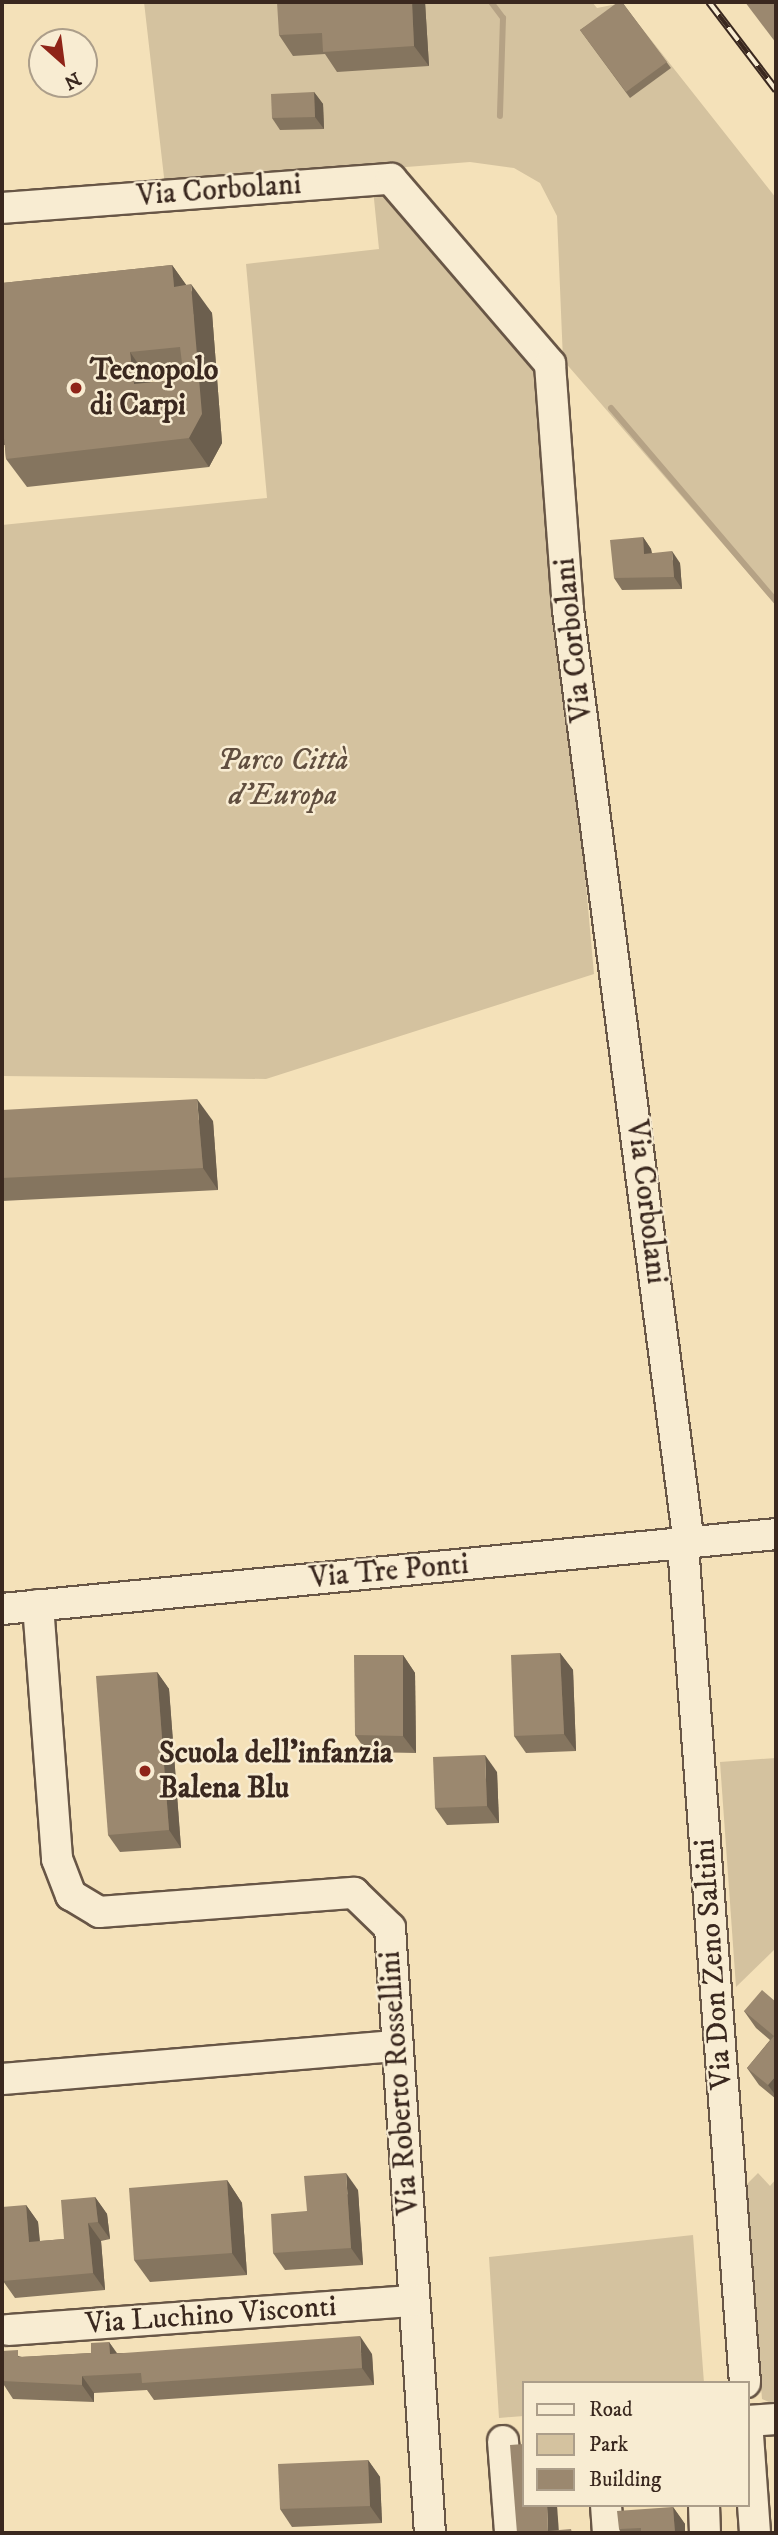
<!DOCTYPE html>
<html>
<head>
<meta charset="utf-8">
<style>
  body { margin:0 }
  #map { position:relative; width:778px; height:2535px; overflow:hidden; background:#f4e1b9; font-family:"IM FELL DW Pica",serif }
  div>[style] { position:absolute }
  .green>* { inset:0; background:#d4c29f }
  .stream>* { height:6px; margin:-3px; padding:0 3px; transform-origin:3px; border-radius:3px; background:#b5a285 }
  .roads { filter:drop-shadow(2px 0 #685646) drop-shadow(-2px 0 #685646) drop-shadow(0 2px #685646) drop-shadow(0 -2px #685646) }
  .minor>* { height:30px; margin:-15px; padding:0 15px; transform-origin:15px; border-radius:15px; background:#f8ecd2 }
  .rail>* { height:8px; margin-top:-4px; transform-origin:0; background:repeating-linear-gradient(90deg,#f8ecd2 0 16px,#3a281f 0 32px); box-sizing:border-box; border-block:2px solid #3a281f }
  .wall>* { inset:0; background:#85755f }
  .shaded-wall>* { inset:0; background:#6c5f4e }
  .building>* { inset:0; background:#9b886f }
  .dots>* { width:19px; height:19px; translate:-50% -50%; box-sizing:border-box; border:4px solid #f8ecd2; border-radius:50% }
  span { translate:-50% -50%; white-space:nowrap; text-align:center; line-height:1.15; -webkit-text-stroke:5px #f8ecd2; paint-order:stroke }
  .street-label { font-size:30px; color:#3a281f }
  .poi-label { font-size:30px; color:#3a281f; font-weight:700 }
  .left { translate:0 -50%; text-align:left }
  .park-label { font-size:30px; color:#604e3f; font-style:italic }
  .frame { position:absolute; inset:0; border:4px solid #3a281f; pointer-events:none }
  .legend { position:absolute; left:522px; top:2381px; width:228px; height:126px; box-sizing:border-box; background:#f8ecd2; border:2px solid #ac9e8a; margin:0; padding:9px 12px; list-style:none; font-size:21px; color:#3a281f }
  .legend li { display:flex; align-items:center; gap:14px; height:35px }
  .legend b { width:35px; border:2px solid #ac9e8a }
  .north { position:absolute; left:28px; top:28px; width:70px; height:70px; box-sizing:border-box; background:#f8ecd2; border:2px solid #ac9e8a; border-radius:50%; rotate:152deg; font-size:19px; font-weight:700; line-height:28px; text-align:center; color:#3a281f }
  .north::after { content:''; display:block; margin:auto; width:24px; height:32px; background:#8f2418; clip-path:polygon(50% 0,100% 100%,50% 72%,0 100%) }
</style>
</head>
<body>
<div id="map">
  <div class="green">
    <div style="clip-path:polygon(144px 2px,592px 2px,597px 8px,622px 3px,776px 198px,776px 605px,563px 360px,557px 216px,540px 183px,514px 168px,470px 162px,165px 186px)"></div>
    <div style="clip-path:polygon(392px 187px,539px 362px,594px 974px,266px 1079px,2px 1076px,2px 525px,267px 498px,246px 264px,379px 249px,373px 189px)"></div>
    <div style="clip-path:polygon(776px 1758px,776px 1948px,736px 1987px,720px 1762px)"></div>
    <div style="clip-path:polygon(758px 2173px,770px 2186px,776px 2179px,776px 2405px,762px 2399px,745px 2186px)"></div>
    <div style="clip-path:polygon(693px 2235px,704px 2383px,524px 2383px,524px 2416px,499px 2418px,489px 2257px)"></div>
  </div>
  <div class="stream">
    <div style="left:491px;top:2px;width:20px;rotate:53deg"></div>
    <div style="left:503px;top:18px;width:98px;rotate:91.8deg"></div>
    <div style="left:611px;top:408px;width:254px;rotate:49.5deg"></div>
  </div>
  <div class="roads">
    <div class="minor">
      <div style="left:2px;top:208px;width:390px;rotate:-4.3deg"></div>
      <div style="left:391px;top:179px;width:244px;rotate:49.3deg"></div>
      <div style="left:550px;top:364px;width:247px;rotate:85.8deg"></div>
      <div style="left:568px;top:610px;width:942px;rotate:82.62deg"></div>
      <div style="left:683px;top:1545px;width:840px;rotate:85.77deg"></div>
      <div style="left:38px;top:1605px;width:255px;rotate:85.7deg"></div>
      <div style="left:57px;top:1859px;width:39px;rotate:69deg"></div>
      <div style="left:71px;top:1895px;width:33px;rotate:31deg"></div>
      <div style="left:99px;top:1912px;width:256px;rotate:-4.3deg"></div>
      <div style="left:354px;top:1893px;width:50px;rotate:44.2deg"></div>
      <div style="left:390px;top:1928px;width:606px;rotate:86.22deg"></div>
      <div style="left:2px;top:1609px;width:778px;rotate:-5.53deg"></div>
      <div style="left:2px;top:2079px;width:397px;rotate:-4.8deg"></div>
      <div style="left:8px;top:2330px;width:407px;rotate:-4.1deg"></div>
      <div style="left:748px;top:2421px;width:28px;rotate:-4deg"></div>
      <div style="left:748px;top:2435px;width:98px;rotate:85.9deg"></div>
      <div style="left:503px;top:2441px;width:92px;rotate:85.6deg"></div>
      <div style="left:606px;top:2505px;width:28px;rotate:86deg"></div>
      <div style="left:704px;top:2505px;width:28px;rotate:88deg"></div>
    </div>
  </div>
  <div class="rail">
    <div style="left:709px;top:2px;width:111px;rotate:52.7deg"></div>
  </div>
  <div class="wall">
    <div style="clip-path:polygon(425px 2px,429px 66px,337px 72px,325px 54px,293px 56px,279px 35px)"></div>
    <div style="clip-path:polygon(622px 2px,671px 68px,630px 98px,580px 30px)"></div>
    <div style="clip-path:polygon(314px 92px,323px 104px,324px 129px,280px 130px,272px 118px)"></div>
    <div style="clip-path:polygon(evenodd,172px 265px,186px 285px,212px 313px,222px 443px,209px 467px,27px 487px,6px 459px,5px 445px,2px 445px,2px 283px,172px 265px,184px 377px,184px 379px,151px 382px,150px 381px,184px 377px)"></div>
    <div style="clip-path:polygon(643px 537px,651px 549px,652px 553px,680px 563px,682px 589px,622px 590px,614px 578px)"></div>
    <div style="clip-path:polygon(2px 1110px,213px 1121px,218px 1190px,2px 1201px)"></div>
    <div style="clip-path:polygon(560px 1653px,573px 1670px,576px 1751px,526px 1753px,514px 1736px)"></div>
    <div style="clip-path:polygon(403px 1655px,415px 1673px,416px 1753px,367px 1752px,355px 1735px)"></div>
    <div style="clip-path:polygon(157px 1672px,169px 1689px,181px 1848px,120px 1852px,108px 1835px)"></div>
    <div style="clip-path:polygon(497px 1772px,499px 1823px,447px 1825px,435px 1808px)"></div>
    <div style="clip-path:polygon(776px 2002px,776px 2099px,759px 2085px,747px 2068px,770px 2040px,756px 2028px,744px 2011px)"></div>
    <div style="clip-path:polygon(227px 2180px,242px 2203px,247px 2275px,150px 2282px,134px 2260px)"></div>
    <div style="clip-path:polygon(358px 2190px,363px 2265px,285px 2270px,273px 2253px,307px 2211px)"></div>
    <div style="clip-path:polygon(95px 2197px,107px 2214px,110px 2239px,101px 2241px,105px 2290px,15px 2298px,3px 2281px,26px 2205px,38px 2222px,40px 2241px,64px 2239px)"></div>
    <div style="clip-path:polygon(109px 2342px,117px 2353px,372px 2354px,374px 2385px,154px 2400px,147px 2390px,94px 2393px,94px 2402px,13px 2399px,2px 2382px,2px 2351px,22px 2357px,91px 2353px)"></div>
    <div style="clip-path:polygon(368px 2460px,380px 2477px,382px 2523px,292px 2527px,280px 2509px)"></div>
    <div style="clip-path:polygon(673px 2507px,685px 2524px,685px 2533px,621px 2533px,619px 2529px)"></div>
  </div>
  <div class="shaded-wall">
    <div style="clip-path:polygon(412px 2px,425px 2px,429px 66px,414px 46px)"></div>
    <div style="clip-path:polygon(314px 92px,323px 104px,324px 129px,315px 117px)"></div>
    <div style="clip-path:polygon(172px 265px,192px 293px,191px 284px,212px 313px,222px 443px,209px 467px,189px 438px,194px 315px,174px 287px)"></div>
    <div style="clip-path:polygon(130px 352px,150px 381px,154px 413px,134px 384px)"></div>
    <div style="clip-path:polygon(643px 537px,651px 549px,653px 565px,644px 554px)"></div>
    <div style="clip-path:polygon(672px 551px,680px 563px,682px 589px,674px 577px)"></div>
    <div style="clip-path:polygon(197px 1099px,213px 1121px,218px 1190px,203px 1168px)"></div>
    <div style="clip-path:polygon(560px 1653px,573px 1670px,576px 1751px,564px 1734px)"></div>
    <div style="clip-path:polygon(403px 1655px,415px 1673px,416px 1753px,403px 1736px)"></div>
    <div style="clip-path:polygon(157px 1672px,169px 1689px,181px 1848px,169px 1830px)"></div>
    <div style="clip-path:polygon(485px 1755px,497px 1772px,499px 1823px,487px 1806px)"></div>
    <div style="clip-path:polygon(776px 2076px,776px 2096px,768px 2085px)"></div>
    <div style="clip-path:polygon(346px 2173px,358px 2190px,363px 2265px,351px 2248px)"></div>
    <div style="clip-path:polygon(227px 2180px,242px 2203px,247px 2275px,232px 2253px)"></div>
    <div style="clip-path:polygon(95px 2197px,107px 2214px,110px 2239px,98px 2222px)"></div>
    <div style="clip-path:polygon(26px 2205px,38px 2222px,41px 2259px,29px 2242px)"></div>
    <div style="clip-path:polygon(88px 2223px,101px 2241px,105px 2290px,93px 2273px)"></div>
    <div style="clip-path:polygon(360px 2336px,372px 2354px,374px 2385px,362px 2368px)"></div>
    <div style="clip-path:polygon(109px 2342px,121px 2360px,110px 2354px)"></div>
    <div style="clip-path:polygon(82px 2376px,94px 2393px,94px 2402px,82px 2385px)"></div>
    <div style="clip-path:polygon(368px 2460px,380px 2477px,382px 2523px,370px 2506px)"></div>
    <div style="clip-path:polygon(547px 2505px,557px 2505px,559px 2533px,548px 2531px)"></div>
    <div style="clip-path:polygon(673px 2507px,685px 2524px,685px 2533px,675px 2533px)"></div>
  </div>
  <div class="building">
    <div style="clip-path:polygon(277px 2px,412px 2px,414px 46px,323px 52px,322px 33px,279px 35px)"></div>
    <div style="clip-path:polygon(618px 2px,622px 2px,667px 62px,626px 92px,580px 30px)"></div>
    <div style="clip-path:polygon(745px 2px,776px 2px,776px 43px)"></div>
    <div style="clip-path:polygon(314px 92px,315px 117px,272px 118px,271px 94px)"></div>
    <div style="clip-path:polygon(evenodd,172px 265px,174px 287px,191px 284px,202px 414px,189px 438px,6px 459px,2px 418px,2px 283px,172px 265px,180px 347px,184px 379px,134px 384px,130px 352px,180px 347px)"></div>
    <div style="clip-path:polygon(643px 537px,644px 554px,672px 551px,674px 577px,614px 578px,610px 540px)"></div>
    <div style="clip-path:polygon(197px 1099px,203px 1168px,2px 1178px,2px 1110px)"></div>
    <div style="clip-path:polygon(560px 1653px,564px 1734px,514px 1736px,511px 1655px)"></div>
    <div style="clip-path:polygon(354px 1655px,403px 1655px,403px 1736px,355px 1735px)"></div>
    <div style="clip-path:polygon(157px 1672px,169px 1830px,108px 1835px,96px 1676px)"></div>
    <div style="clip-path:polygon(485px 1755px,487px 1806px,435px 1808px,433px 1757px)"></div>
    <div style="clip-path:polygon(762px 1990px,776px 2002px,776px 2076px,768px 2085px,747px 2068px,774px 2036px,744px 2011px)"></div>
    <div style="clip-path:polygon(346px 2173px,351px 2248px,273px 2253px,271px 2214px,307px 2211px,304px 2176px)"></div>
    <div style="clip-path:polygon(227px 2180px,232px 2253px,134px 2260px,129px 2188px)"></div>
    <div style="clip-path:polygon(95px 2197px,98px 2222px,88px 2223px,93px 2273px,3px 2281px,2px 2266px,2px 2207px,26px 2205px,29px 2242px,64px 2239px,61px 2200px)"></div>
    <div style="clip-path:polygon(360px 2336px,362px 2368px,142px 2383px,141px 2373px,82px 2376px,82px 2385px,2px 2381px,2px 2351px,18px 2350px,18px 2357px,91px 2353px,91px 2343px,109px 2342px,110px 2354px)"></div>
    <div style="clip-path:polygon(524px 2444px,524px 2505px,547px 2505px,548px 2531px,571px 2529px,572px 2533px,517px 2533px,510px 2445px)"></div>
    <div style="clip-path:polygon(368px 2460px,370px 2506px,280px 2509px,278px 2464px)"></div>
    <div style="clip-path:polygon(673px 2507px,675px 2533px,641px 2533px,641px 2528px,619px 2529px,617px 2511px)"></div>
  </div>
  <div class="dots">
    <div style="left:76px;top:388px;background:#8f2418"></div>
    <div style="left:145px;top:1771px;background:#8f2418"></div>
  </div>
  <div class="street-label">
    <span style="left:219px;top:191px;rotate:-4deg">Via Corbolani</span>
    <span style="left:574px;top:640px;rotate:-96deg">Via Corbolani</span>
    <span style="left:646px;top:1202px;rotate:83deg">Via Corbolani</span>
    <span style="left:389px;top:1572px;rotate:-5deg">Via Tre Ponti</span>
    <span style="left:714px;top:1964px;rotate:-94deg">Via Don Zeno Saltini</span>
    <span style="left:400px;top:2083px;rotate:-94deg">Via Roberto Rossellini</span>
    <span style="left:211px;top:2316px;rotate:-4deg">Via Luchino Visconti</span>
  </div>
  <div class="poi-label">
    <span class="left" style="left:90px;top:388px">Tecnopolo<br>di Carpi</span>
    <span class="left" style="left:159px;top:1771px">Scuola dell’infanzia<br>Balena Blu</span>
  </div>
  <div class="park-label">
    <span style="left:283px;top:778px">Parco Città<br>d'Europa</span>
  </div>
  <div class="frame"></div>
  <ul class="legend">
  <li><b style="height:9px;background:#f8ecd2"></b>Road</li>
  <li><b style="height:19px;background:#d4c29f"></b>Park</li>
  <li><b style="height:19px;background:#9b886f"></b>Building</li>
  </ul>
  <div class="north">N</div>
</div>
</body>
</html>
